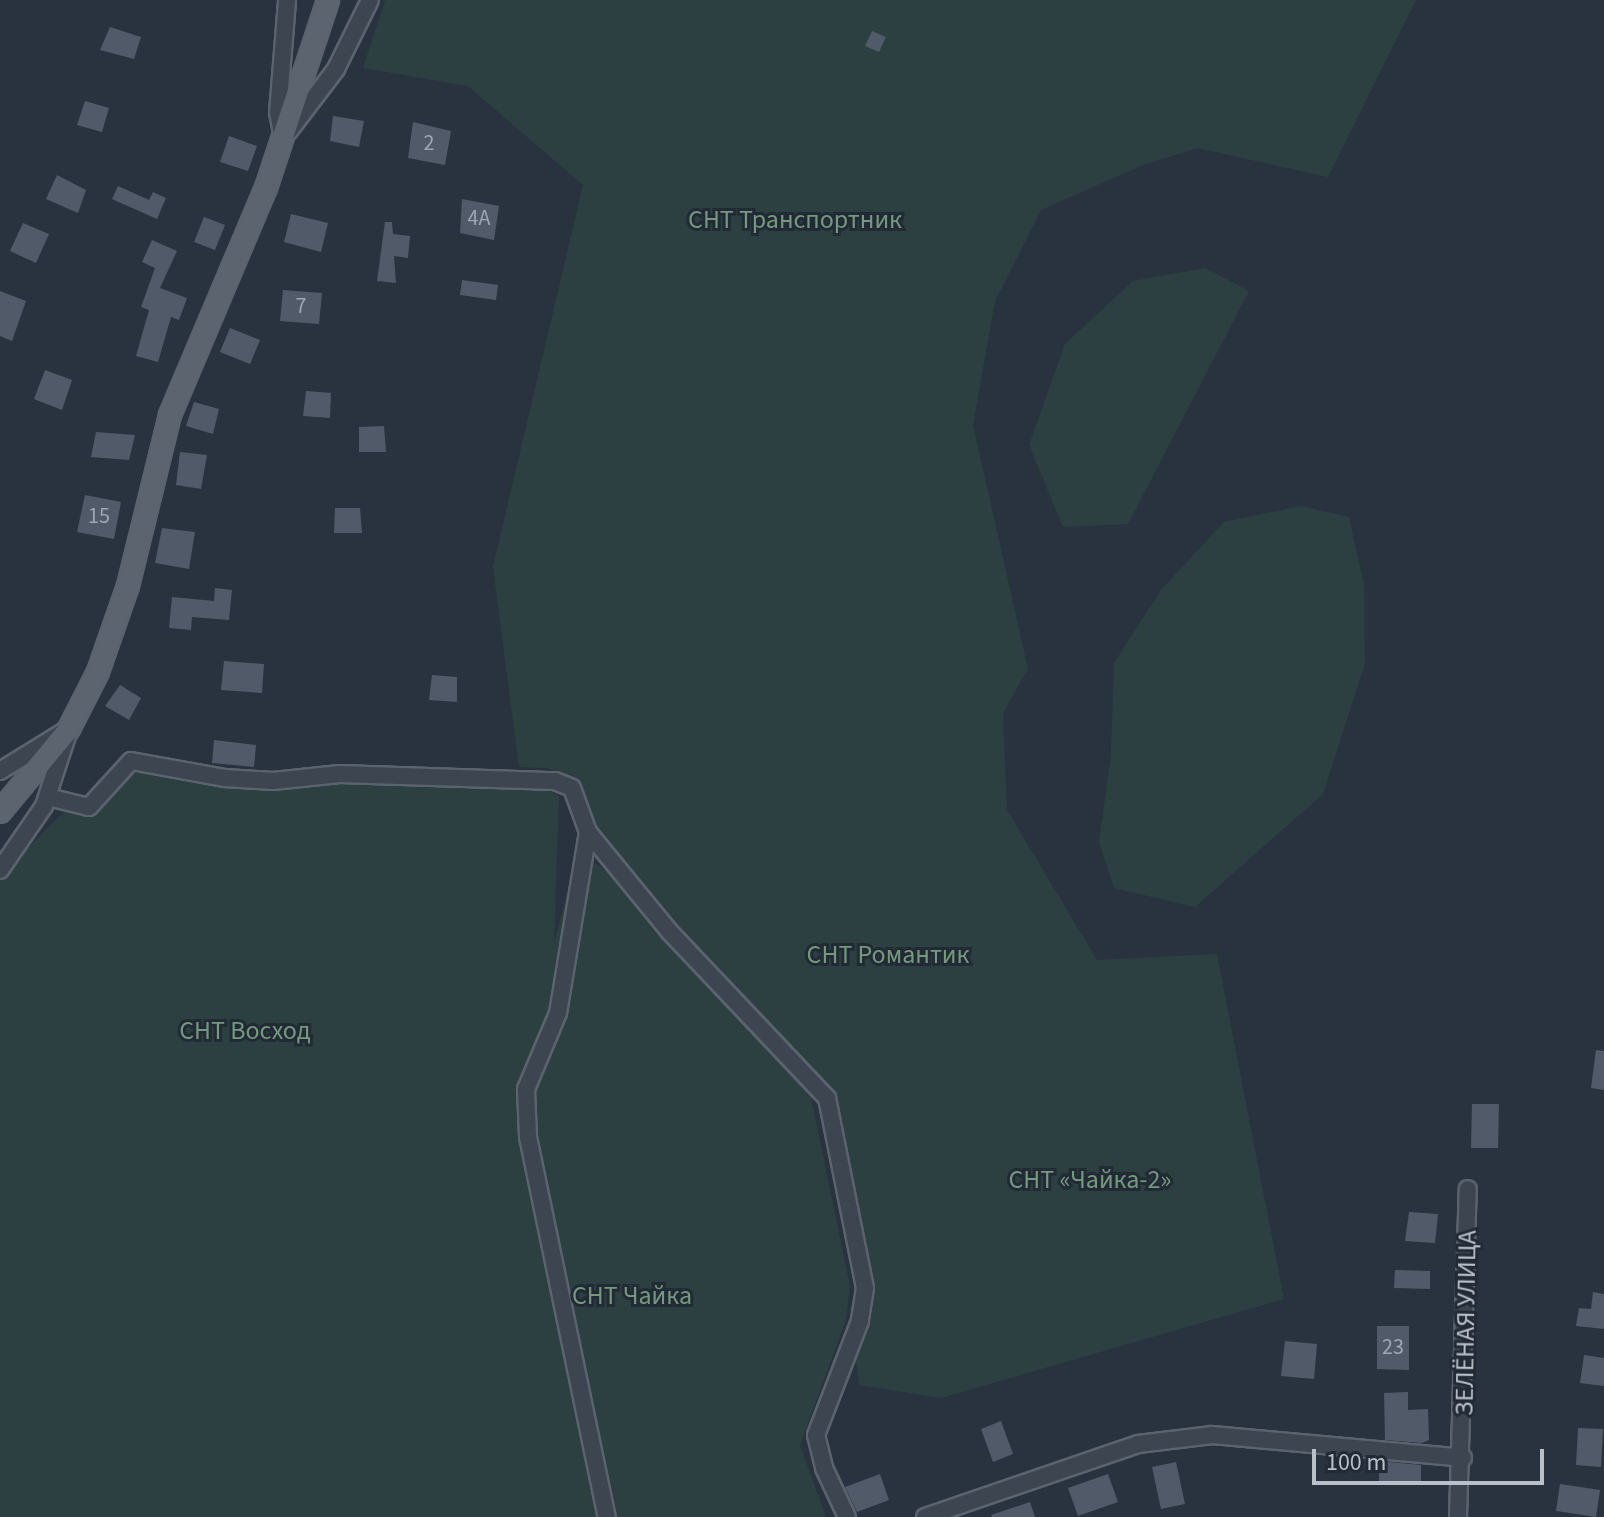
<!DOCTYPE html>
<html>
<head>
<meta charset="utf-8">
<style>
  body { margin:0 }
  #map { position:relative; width:1604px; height:1517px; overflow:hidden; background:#293340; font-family:"Source Sans 3",sans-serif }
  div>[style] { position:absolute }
  .green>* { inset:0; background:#2c4042 }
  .building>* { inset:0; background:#505a69 }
  .roads { filter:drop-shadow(2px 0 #5b636e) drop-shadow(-2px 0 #5b636e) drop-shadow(0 2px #5b636e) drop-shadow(0 -2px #5b636e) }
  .minor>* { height:16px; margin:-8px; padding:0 8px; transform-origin:8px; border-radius:8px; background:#3d4550 }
  .major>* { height:20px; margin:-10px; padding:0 10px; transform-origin:10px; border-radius:10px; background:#5c6470 }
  span { translate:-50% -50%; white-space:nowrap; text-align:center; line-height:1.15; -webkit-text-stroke:6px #222a36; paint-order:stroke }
  .number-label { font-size:22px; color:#a0a6b2 }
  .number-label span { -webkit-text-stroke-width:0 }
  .park-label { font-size:26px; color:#74997d }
  .street-label { font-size:26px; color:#bac0ca }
  .scale { position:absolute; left:1312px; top:1449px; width:232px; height:36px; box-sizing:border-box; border:4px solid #bac0ca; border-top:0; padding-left:10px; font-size:24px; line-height:28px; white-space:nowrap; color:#bac0ca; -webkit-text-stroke:6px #222a36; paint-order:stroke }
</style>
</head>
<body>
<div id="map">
  <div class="green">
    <div style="clip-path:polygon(385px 0,1416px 0,1328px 177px,1197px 148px,1143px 165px,1041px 210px,995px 301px,973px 425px,1028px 669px,1003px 713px,1007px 810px,1097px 960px,1217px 954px,1284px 1299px,941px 1398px,859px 1385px,855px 1352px,872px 1302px,834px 1097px,618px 859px,597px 830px,579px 784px,547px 768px,519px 767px,493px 567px,583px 185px,468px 86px,363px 68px)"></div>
    <div style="clip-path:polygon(1205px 268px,1249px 291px,1128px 524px,1063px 527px,1029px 445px,1065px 344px,1133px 281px)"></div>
    <div style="clip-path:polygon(1301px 506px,1349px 517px,1364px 585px,1365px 663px,1323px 794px,1195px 907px,1114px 888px,1099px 842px,1111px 756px,1114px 663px,1161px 590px,1224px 522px)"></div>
    <div style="clip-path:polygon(117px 771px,248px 784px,352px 779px,542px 787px,559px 796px,554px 944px,578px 851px,614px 877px,810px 1093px,850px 1286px,846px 1320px,800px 1445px,826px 1517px,0 1517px,0 876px,67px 809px,79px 815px)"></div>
  </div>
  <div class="building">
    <div style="clip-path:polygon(110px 27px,141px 37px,134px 59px,100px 50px)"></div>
    <div style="clip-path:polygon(872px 31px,886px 37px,879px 52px,865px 46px)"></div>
    <div style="clip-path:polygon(85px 101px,109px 108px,102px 132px,77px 125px)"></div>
    <div style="clip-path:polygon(333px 116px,364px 121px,359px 147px,330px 141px)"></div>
    <div style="clip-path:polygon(413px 122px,451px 131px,445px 165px,408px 158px)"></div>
    <div style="clip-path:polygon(229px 136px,257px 146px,248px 171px,220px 162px)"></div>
    <div style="clip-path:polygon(57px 175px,86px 190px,78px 213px,46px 199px)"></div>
    <div style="clip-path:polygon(118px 186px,149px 200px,153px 192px,166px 198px,157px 219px,112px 199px)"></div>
    <div style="clip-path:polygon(462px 199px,499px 206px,494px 240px,460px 233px)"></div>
    <div style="clip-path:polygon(291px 214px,328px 223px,321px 252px,284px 242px)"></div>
    <div style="clip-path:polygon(204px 217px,225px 225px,215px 250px,194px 242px)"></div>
    <div style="clip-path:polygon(385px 222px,392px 222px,393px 234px,410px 236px,408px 258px,394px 256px,396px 283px,377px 281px)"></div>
    <div style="clip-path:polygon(23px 223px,49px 234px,36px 263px,10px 251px)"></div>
    <div style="clip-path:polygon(152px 240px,177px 251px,160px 288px,187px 298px,179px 320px,171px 317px,158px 362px,136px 356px,149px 310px,141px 307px,155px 268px,142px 262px)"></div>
    <div style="clip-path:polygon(462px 280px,498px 285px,496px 300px,460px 295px)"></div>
    <div style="clip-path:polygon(283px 290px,322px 293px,319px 324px,280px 321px)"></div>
    <div style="clip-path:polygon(0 291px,26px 301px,12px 341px,0 336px)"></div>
    <div style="clip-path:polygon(230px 328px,260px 340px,250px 364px,220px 352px)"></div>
    <div style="clip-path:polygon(45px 370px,72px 380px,62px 410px,34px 399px)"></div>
    <div style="clip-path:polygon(306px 391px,331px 393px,330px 418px,303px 416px)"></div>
    <div style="clip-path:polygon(194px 402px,219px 409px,213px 434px,186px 426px)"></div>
    <div style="clip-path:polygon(384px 426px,386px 452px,359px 452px,359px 427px)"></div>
    <div style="clip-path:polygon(96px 432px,135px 435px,129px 460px,91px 457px)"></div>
    <div style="clip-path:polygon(180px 452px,207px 455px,201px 489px,176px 485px)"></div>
    <div style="clip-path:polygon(85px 495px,121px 502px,114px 539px,77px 532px)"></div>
    <div style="clip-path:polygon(335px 508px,360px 508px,362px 533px,334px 533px)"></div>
    <div style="clip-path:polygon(162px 528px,195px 532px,189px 569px,155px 563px)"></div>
    <div style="clip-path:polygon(215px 588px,232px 590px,229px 620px,192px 617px,191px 630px,169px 628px,172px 597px,214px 601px)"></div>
    <div style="clip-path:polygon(224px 661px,264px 664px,262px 693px,221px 690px)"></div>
    <div style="clip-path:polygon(432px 675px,457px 677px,457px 702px,429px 700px)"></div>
    <div style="clip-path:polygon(120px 685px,141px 698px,129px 720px,105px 706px)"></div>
    <div style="clip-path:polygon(214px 740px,256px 745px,254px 767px,212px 763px)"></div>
    <div style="clip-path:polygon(1596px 1050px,1604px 1051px,1604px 1090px,1591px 1088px)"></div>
    <div style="clip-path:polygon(1472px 1104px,1499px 1104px,1498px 1148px,1471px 1148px)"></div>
    <div style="clip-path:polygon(1409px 1212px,1438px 1214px,1435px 1243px,1405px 1241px)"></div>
    <div style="clip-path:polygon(1395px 1270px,1430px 1271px,1430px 1289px,1394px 1288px)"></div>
    <div style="clip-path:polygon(1593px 1292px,1604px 1294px,1604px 1329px,1576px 1326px,1579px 1308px,1591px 1309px)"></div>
    <div style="clip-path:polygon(1377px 1326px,1409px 1326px,1409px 1370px,1377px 1369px)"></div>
    <div style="clip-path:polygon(1285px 1341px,1317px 1344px,1314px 1379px,1281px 1376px)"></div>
    <div style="clip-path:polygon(1584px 1355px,1604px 1358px,1604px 1386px,1580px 1383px)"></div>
    <div style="clip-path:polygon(1408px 1392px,1408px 1410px,1428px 1409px,1429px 1440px,1422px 1443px,1385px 1440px,1384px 1393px)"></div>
    <div style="clip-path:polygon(1001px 1421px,1013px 1454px,993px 1462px,981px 1429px)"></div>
    <div style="clip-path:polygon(1578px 1428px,1603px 1429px,1601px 1467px,1576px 1465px)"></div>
    <div style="clip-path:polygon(1379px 1461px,1421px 1465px,1421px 1485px,1379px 1484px)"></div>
    <div style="clip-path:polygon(1176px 1462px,1185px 1504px,1161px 1509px,1152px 1467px)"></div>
    <div style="clip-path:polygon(880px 1474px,889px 1500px,857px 1512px,845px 1487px)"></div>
    <div style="clip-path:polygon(1108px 1474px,1118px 1502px,1078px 1516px,1068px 1488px)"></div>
    <div style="clip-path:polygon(1560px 1484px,1600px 1490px,1596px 1517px,1556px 1511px)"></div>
    <div style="clip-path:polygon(1030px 1502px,1035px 1517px,992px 1517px,991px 1515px)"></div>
  </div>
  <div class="roads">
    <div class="minor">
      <div style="left:289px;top:131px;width:78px;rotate:-52.8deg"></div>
      <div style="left:336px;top:69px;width:77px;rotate:-63.8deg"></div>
      <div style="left:283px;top:138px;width:25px;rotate:-101deg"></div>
      <div style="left:278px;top:113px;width:113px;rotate:-85.4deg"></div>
      <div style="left:0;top:771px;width:80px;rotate:-31.7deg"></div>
      <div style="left:48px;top:797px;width:42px;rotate:13.7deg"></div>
      <div style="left:89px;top:807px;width:62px;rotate:-47.6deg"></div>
      <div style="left:131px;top:761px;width:96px;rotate:10.3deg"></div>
      <div style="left:225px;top:778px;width:48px;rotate:3.6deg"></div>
      <div style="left:273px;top:781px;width:67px;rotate:-6deg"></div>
      <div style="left:340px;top:774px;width:215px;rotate:1.9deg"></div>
      <div style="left:555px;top:781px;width:18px;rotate:22deg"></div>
      <div style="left:572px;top:788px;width:47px;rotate:70deg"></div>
      <div style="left:588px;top:832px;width:128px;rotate:50.7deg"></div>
      <div style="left:669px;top:931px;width:230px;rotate:46.6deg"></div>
      <div style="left:827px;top:1098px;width:194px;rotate:78.7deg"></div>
      <div style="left:865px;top:1288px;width:33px;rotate:99deg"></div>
      <div style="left:860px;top:1321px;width:122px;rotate:111.1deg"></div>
      <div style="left:816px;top:1435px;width:34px;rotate:76deg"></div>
      <div style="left:824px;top:1468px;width:54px;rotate:64.9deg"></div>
      <div style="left:588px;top:832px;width:183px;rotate:99.4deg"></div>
      <div style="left:558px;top:1013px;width:82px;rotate:112.8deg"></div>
      <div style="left:526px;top:1089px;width:48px;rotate:87.6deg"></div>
      <div style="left:528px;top:1137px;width:388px;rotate:78.3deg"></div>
      <div style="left:0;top:870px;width:78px;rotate:-55.5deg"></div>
      <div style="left:44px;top:806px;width:80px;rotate:-71.8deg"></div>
      <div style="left:925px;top:1517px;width:225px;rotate:-18.9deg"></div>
      <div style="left:1138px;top:1444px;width:75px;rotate:-6.9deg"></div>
      <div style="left:1212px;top:1435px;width:252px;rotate:5.2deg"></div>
      <div style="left:1458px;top:1517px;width:328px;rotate:-88.3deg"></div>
    </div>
    <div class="major">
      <div style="left:0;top:812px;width:108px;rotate:-50.3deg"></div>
      <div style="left:69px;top:729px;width:64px;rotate:-63deg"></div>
      <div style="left:98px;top:672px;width:91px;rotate:-70.8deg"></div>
      <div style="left:128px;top:586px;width:176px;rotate:-76.2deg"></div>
      <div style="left:170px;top:415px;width:246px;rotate:-67.1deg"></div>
      <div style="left:266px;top:188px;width:198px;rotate:-71.7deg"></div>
    </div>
  </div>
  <div class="number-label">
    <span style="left:429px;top:144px">2</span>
    <span style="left:479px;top:219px">4А</span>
    <span style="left:301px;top:307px">7</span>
    <span style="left:99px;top:517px">15</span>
    <span style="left:1393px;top:1348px">23</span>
  </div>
  <div class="park-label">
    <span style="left:795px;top:220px">СНТ Транспортник</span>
    <span style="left:888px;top:955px">СНТ Романтик</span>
    <span style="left:245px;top:1031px">СНТ Восход</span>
    <span style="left:1090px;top:1180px">СНТ «Чайка-2»</span>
    <span style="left:632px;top:1296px">СНТ Чайка</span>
  </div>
  <div class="street-label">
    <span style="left:1466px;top:1323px;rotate:-89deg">ЗЕЛЁНАЯ УЛИЦА</span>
  </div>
  <div class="scale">100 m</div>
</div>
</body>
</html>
